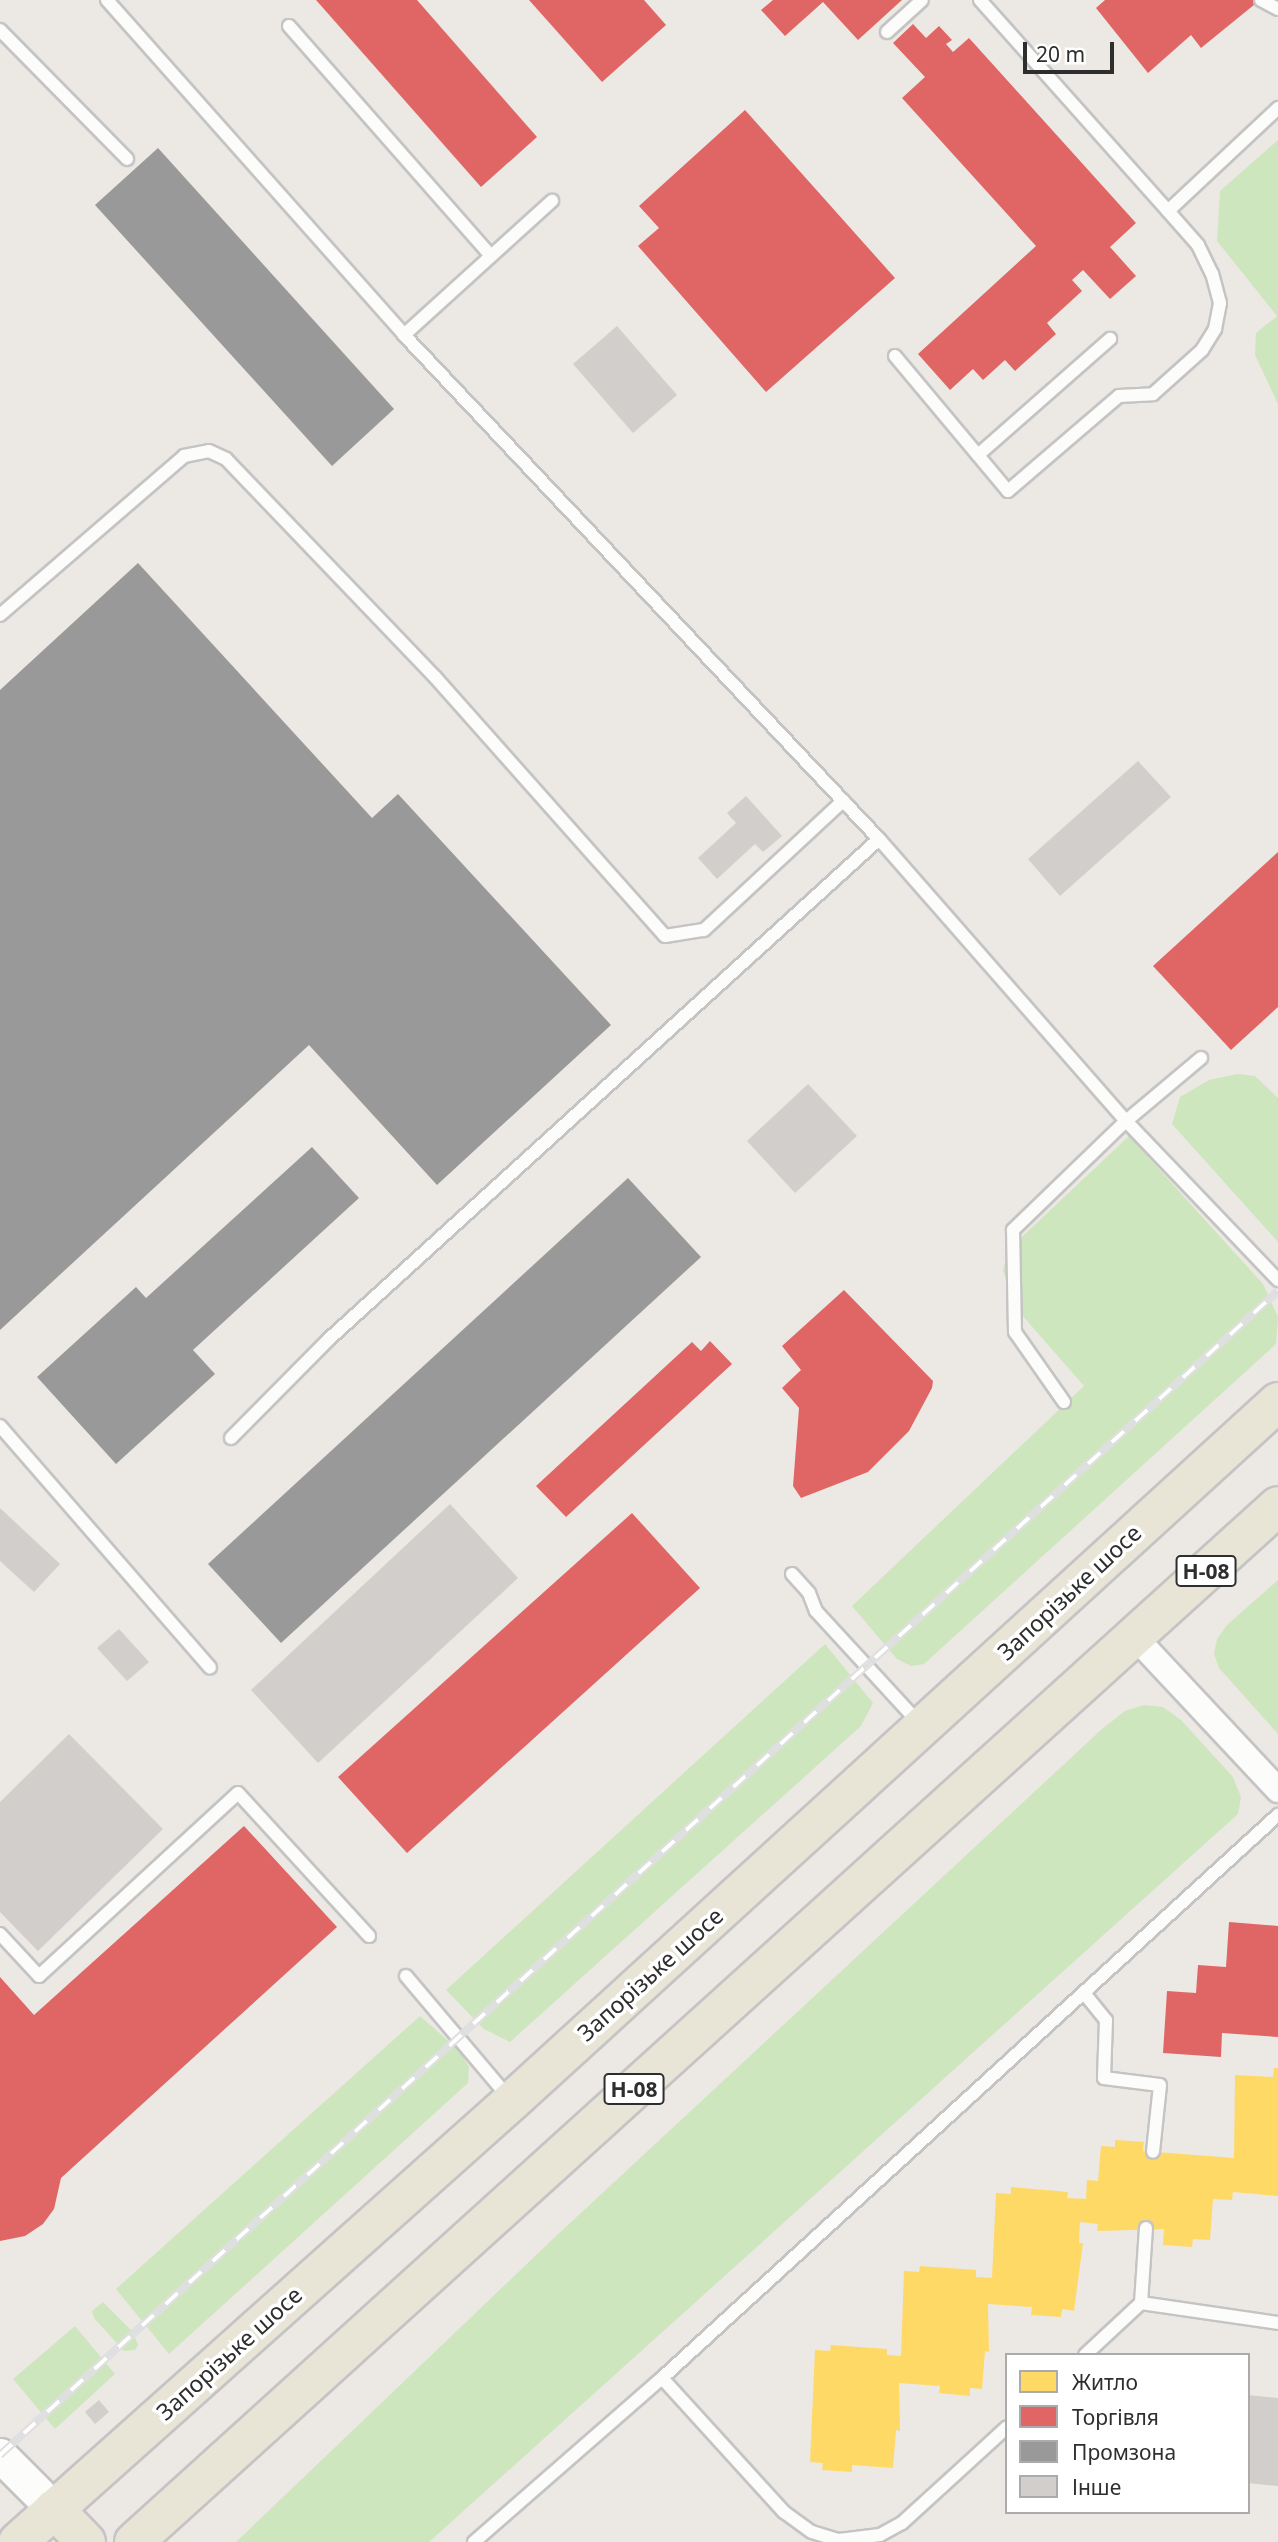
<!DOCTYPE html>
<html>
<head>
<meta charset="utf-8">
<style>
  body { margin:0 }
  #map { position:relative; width:1278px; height:2542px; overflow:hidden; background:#ece8e4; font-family:"Noto Sans",sans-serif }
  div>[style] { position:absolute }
  .green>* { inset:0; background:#cee6be }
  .homes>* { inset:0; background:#ffd966 }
  .shops>* { inset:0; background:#e06666 }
  .industry>* { inset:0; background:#999 }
  .building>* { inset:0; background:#d1cecb }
  .roads { filter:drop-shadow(2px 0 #c5c4c5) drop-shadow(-2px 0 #c5c4c5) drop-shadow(0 2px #c5c4c5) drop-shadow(0 -2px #c5c4c5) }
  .service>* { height:12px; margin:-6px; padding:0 6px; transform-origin:6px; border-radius:6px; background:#fcfcfb }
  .minor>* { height:24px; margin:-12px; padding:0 12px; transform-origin:12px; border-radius:12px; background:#fcfcfb }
  .secondary>* { height:33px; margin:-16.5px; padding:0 16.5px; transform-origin:16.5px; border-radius:16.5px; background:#fcfcfb }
  .primary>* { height:38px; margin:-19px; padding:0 19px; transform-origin:19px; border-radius:19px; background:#e8e4d6 }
  .rail>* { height:8px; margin-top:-4px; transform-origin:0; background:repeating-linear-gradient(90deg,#fff 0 16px,#dfdfe1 0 32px); box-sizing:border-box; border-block:2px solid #dfdfe1 }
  span { translate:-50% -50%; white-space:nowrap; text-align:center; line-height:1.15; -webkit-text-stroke:7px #fff; paint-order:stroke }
  .shield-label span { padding:2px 5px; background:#fff; border:2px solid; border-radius:5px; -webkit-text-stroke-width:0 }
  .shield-label { font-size:21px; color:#2e2e2e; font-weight:700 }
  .street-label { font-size:23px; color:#2e2e2e }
  .legend { position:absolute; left:1005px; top:2353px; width:245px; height:161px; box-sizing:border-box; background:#fff; border:2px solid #ababab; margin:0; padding:9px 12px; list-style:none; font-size:21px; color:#2e2e2e }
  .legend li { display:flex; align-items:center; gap:14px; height:35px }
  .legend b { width:35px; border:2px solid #ababab }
  .scale { position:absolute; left:1023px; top:42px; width:91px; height:32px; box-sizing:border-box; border:4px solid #2e2e2e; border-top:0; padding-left:9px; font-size:21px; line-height:24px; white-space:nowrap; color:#2e2e2e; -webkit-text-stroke:5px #fff; paint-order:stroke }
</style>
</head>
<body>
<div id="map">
  <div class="green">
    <div style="clip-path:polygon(1278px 140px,1278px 404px,1255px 355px,1256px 333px,1277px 316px,1217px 241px,1220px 191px)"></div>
    <div style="clip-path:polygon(1237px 1074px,1255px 1076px,1278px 1098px,1278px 1242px,1172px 1124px,1180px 1097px,1209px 1080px)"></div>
    <div style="clip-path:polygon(1129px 1136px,1263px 1284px,1278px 1317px,1276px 1344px,924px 1664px,911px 1666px,897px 1659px,852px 1606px,1084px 1386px,1014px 1306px,1003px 1270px,1009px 1249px)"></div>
    <div style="clip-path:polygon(1278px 1580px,1278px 1734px,1219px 1668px,1214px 1654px,1217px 1639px,1227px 1625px)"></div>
    <div style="clip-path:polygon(825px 1644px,873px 1703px,861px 1726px,510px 2042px,484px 2029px,446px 1990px)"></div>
    <div style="clip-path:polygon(1144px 1705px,1163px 1707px,1181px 1720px,1233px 1777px,1241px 1797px,1238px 1814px,429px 2542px,236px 2542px,555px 2237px,1102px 1729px,1125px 1711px)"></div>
    <div style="clip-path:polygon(420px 2016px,460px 2051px,469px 2067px,468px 2083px,169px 2354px,116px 2289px)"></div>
    <div style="clip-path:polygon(103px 2302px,133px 2332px,138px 2345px,135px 2350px,124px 2351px,94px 2318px,92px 2311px)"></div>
    <div style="clip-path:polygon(75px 2326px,115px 2374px,55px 2429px,13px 2379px)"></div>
  </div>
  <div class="homes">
    <div style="clip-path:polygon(1274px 2068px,1278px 2068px,1278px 2196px,1233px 2192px,1232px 2200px,1213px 2199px,1210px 2240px,1193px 2239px,1192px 2247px,1163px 2245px,1164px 2229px,1097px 2231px,1098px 2224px,1080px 2222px,1079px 2243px,1083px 2243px,1074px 2311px,1062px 2309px,1061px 2317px,1031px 2315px,1032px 2307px,988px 2304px,989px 2352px,985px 2351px,982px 2389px,970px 2388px,970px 2396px,939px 2393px,940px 2386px,899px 2383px,900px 2431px,896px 2430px,893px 2468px,852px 2465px,852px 2472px,822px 2470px,823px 2463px,810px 2462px,815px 2350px,830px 2351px,831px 2345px,887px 2349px,887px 2355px,901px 2356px,904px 2271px,919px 2272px,920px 2266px,976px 2270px,976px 2277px,992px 2278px,996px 2193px,1011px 2194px,1011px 2187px,1068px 2192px,1067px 2198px,1086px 2199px,1087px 2180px,1098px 2181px,1101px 2146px,1115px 2147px,1115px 2140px,1144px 2142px,1143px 2151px,1234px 2158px,1235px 2075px,1273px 2077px)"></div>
  </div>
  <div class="shops">
    <div style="clip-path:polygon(316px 0,417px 0,537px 137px,481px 187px)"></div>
    <div style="clip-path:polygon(529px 0,644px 0,666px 25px,602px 82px)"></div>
    <div style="clip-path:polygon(773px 0,902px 0,858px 40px,823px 2px,785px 36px,761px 10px)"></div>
    <div style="clip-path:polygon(1105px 0,1260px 0,1201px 48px,1191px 35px,1148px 73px,1096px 8px)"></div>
    <div style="clip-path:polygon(913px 24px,926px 38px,939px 26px,952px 40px,946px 44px,953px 52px,969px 38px,1136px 223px,1110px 247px,1136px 276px,1110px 299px,1083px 270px,1072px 280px,1082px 291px,1047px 323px,1056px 334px,1015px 371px,1005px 360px,983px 380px,973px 369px,950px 390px,918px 354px,1036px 246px,902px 98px,925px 77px,893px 43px)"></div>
    <div style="clip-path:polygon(745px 110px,895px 278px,766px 392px,638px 246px,659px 228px,639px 206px)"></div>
    <div style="clip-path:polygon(1278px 852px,1278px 1007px,1231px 1050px,1153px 966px)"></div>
    <div style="clip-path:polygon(844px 1290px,933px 1381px,932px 1388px,909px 1431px,868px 1472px,801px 1498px,793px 1486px,799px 1408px,782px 1388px,801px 1370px,782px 1346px)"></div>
    <div style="clip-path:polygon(710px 1341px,732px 1364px,566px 1517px,536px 1486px,692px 1342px,701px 1351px)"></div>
    <div style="clip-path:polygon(632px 1513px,700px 1588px,407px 1853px,338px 1777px)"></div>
    <div style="clip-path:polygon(244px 1826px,337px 1927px,61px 2178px,54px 2209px,43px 2224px,25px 2236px,0 2241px,0 1977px,34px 2015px)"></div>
    <div style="clip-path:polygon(1229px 1922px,1278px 1926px,1278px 2037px,1222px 2033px,1221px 2057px,1163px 2053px,1167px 1991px,1196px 1993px,1198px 1965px,1226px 1967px)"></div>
  </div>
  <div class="industry">
    <div style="clip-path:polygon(158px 148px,394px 409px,332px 466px,95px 205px)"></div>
    <div style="clip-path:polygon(138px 563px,372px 818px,398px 794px,611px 1025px,437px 1185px,309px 1045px,0 1330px,0 690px)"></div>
    <div style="clip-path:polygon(312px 1147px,359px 1198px,193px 1350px,215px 1374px,116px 1464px,37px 1377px,136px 1287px,146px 1298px)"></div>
    <div style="clip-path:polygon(628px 1178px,701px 1257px,281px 1643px,208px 1564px)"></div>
  </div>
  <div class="building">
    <div style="clip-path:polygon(617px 326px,677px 395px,633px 433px,573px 364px)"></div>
    <div style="clip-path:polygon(1138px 761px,1171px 797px,1060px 896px,1028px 859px)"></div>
    <div style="clip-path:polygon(746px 796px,782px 836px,763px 852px,755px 844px,717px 879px,698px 858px,736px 823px,727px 813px)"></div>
    <div style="clip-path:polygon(808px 1084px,857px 1136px,795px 1193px,747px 1141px)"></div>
    <div style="clip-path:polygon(450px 1504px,518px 1578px,318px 1763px,251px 1690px)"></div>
    <div style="clip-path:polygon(0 1508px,60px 1564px,34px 1592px,0 1561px)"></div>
    <div style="clip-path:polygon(119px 1629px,149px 1662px,127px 1681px,97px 1648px)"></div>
    <div style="clip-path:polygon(69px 1734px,163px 1829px,38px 1951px,0 1912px,0 1802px)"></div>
    <div style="clip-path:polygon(1248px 2395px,1278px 2398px,1278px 2486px,1248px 2483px)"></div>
    <div style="clip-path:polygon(99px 2400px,109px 2412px,95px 2424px,85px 2412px)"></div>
  </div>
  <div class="roads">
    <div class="service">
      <div style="left:107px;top:0;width:448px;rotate:48.4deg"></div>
      <div style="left:404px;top:335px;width:693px;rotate:46.7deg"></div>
      <div style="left:879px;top:839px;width:375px;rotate:48.8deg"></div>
      <div style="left:1126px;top:1121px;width:220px;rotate:46.3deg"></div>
      <div style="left:980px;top:0;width:283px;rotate:48.3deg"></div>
      <div style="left:1168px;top:211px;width:151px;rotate:-43.1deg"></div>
      <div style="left:1261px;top:0;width:19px;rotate:28deg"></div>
      <div style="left:289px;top:26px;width:305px;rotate:48.7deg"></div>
      <div style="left:0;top:30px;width:181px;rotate:45.4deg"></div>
      <div style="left:887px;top:32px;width:47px;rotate:-42.4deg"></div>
      <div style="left:404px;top:335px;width:200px;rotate:-42.2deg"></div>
      <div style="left:895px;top:356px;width:176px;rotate:50.1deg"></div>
      <div style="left:1008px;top:491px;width:146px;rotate:-40.6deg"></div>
      <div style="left:1119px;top:396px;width:34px;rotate:-3deg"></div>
      <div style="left:1153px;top:394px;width:66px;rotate:-41.9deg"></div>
      <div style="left:1202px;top:350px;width:25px;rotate:-58deg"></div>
      <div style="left:1215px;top:329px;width:26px;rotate:-79deg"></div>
      <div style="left:1220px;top:303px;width:30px;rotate:-105deg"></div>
      <div style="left:1212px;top:274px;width:32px;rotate:-116deg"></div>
      <div style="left:1198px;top:245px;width:45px;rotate:-131.4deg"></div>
      <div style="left:978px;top:455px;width:176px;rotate:-41.3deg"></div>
      <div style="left:0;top:615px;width:243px;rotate:-40.8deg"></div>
      <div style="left:184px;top:456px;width:25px;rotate:-11deg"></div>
      <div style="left:209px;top:451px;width:19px;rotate:25deg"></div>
      <div style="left:226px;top:459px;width:302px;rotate:46.2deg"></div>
      <div style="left:435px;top:677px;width:346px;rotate:48.4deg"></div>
      <div style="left:665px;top:936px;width:39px;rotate:-9deg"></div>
      <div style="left:704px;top:930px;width:190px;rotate:-42.9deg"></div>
      <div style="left:1064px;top:1402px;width:85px;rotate:-125deg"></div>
      <div style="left:1015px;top:1332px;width:102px;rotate:-91.1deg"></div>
      <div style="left:1013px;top:1230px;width:157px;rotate:-44deg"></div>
      <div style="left:1126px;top:1121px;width:98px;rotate:-40deg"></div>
      <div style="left:0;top:1426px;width:320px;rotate:49deg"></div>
      <div style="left:231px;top:1438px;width:139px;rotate:-45.3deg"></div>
      <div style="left:329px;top:1339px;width:743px;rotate:-42.27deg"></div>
      <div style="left:792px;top:1574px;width:25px;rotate:48deg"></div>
      <div style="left:809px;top:1593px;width:19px;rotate:69deg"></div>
      <div style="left:816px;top:1611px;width:154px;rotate:47.4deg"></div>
      <div style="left:0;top:1934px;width:57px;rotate:47.1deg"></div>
      <div style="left:39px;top:1976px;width:270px;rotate:-42.6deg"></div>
      <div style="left:238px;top:1793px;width:194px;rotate:47.5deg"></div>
      <div style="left:406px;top:1976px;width:160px;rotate:49.8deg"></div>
      <div style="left:1084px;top:1993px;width:35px;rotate:51deg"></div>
      <div style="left:1106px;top:2020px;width:58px;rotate:92deg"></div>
      <div style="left:1104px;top:2078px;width:56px;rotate:7.1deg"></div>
      <div style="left:1160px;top:2085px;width:67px;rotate:96deg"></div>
      <div style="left:1141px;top:2303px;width:138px;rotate:8.3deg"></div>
      <div style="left:1085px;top:2355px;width:76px;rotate:-42.9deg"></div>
      <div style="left:1141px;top:2303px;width:75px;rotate:-86.2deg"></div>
      <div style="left:662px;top:2378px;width:181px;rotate:47.7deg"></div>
      <div style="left:784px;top:2512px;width:34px;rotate:36deg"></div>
      <div style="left:812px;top:2532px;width:28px;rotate:17deg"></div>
      <div style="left:839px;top:2540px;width:41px;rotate:-7deg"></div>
      <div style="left:880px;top:2535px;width:25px;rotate:-29deg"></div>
      <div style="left:902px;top:2523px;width:142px;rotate:-42.4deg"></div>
      <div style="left:474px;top:2542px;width:249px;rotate:-41.1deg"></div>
      <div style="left:662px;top:2378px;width:835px;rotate:-42.43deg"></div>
    </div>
    <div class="minor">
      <div style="left:1134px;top:1636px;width:211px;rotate:46.9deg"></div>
    </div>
    <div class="secondary">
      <div style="left:0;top:2455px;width:76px;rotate:45deg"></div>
    </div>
    <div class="primary">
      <div style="left:54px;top:2509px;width:46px;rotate:45.9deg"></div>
      <div style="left:18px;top:2542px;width:662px;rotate:-41.76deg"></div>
      <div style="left:512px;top:2101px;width:1037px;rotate:-42.38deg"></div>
      <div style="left:134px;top:2542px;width:1543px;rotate:-42.16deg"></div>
    </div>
  </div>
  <div class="rail">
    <div style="left:0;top:2455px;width:1729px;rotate:-42.33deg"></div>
  </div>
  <div class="shield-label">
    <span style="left:1206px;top:1571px">Н-08</span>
    <span style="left:634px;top:2089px">Н-08</span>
  </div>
  <div class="street-label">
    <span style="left:1069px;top:1592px;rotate:-43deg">Запорізьке шосе</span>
    <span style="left:650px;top:1974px;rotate:-42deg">Запорізьке шосе</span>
    <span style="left:229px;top:2353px;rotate:-42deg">Запорізьке шосе</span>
  </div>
  <ul class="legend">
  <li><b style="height:19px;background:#ffd966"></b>Житло</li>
  <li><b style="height:19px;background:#e06666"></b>Торгівля</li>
  <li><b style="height:19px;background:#999"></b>Промзона</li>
  <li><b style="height:19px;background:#d1cecb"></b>Інше</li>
  </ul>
  <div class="scale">20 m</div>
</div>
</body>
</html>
